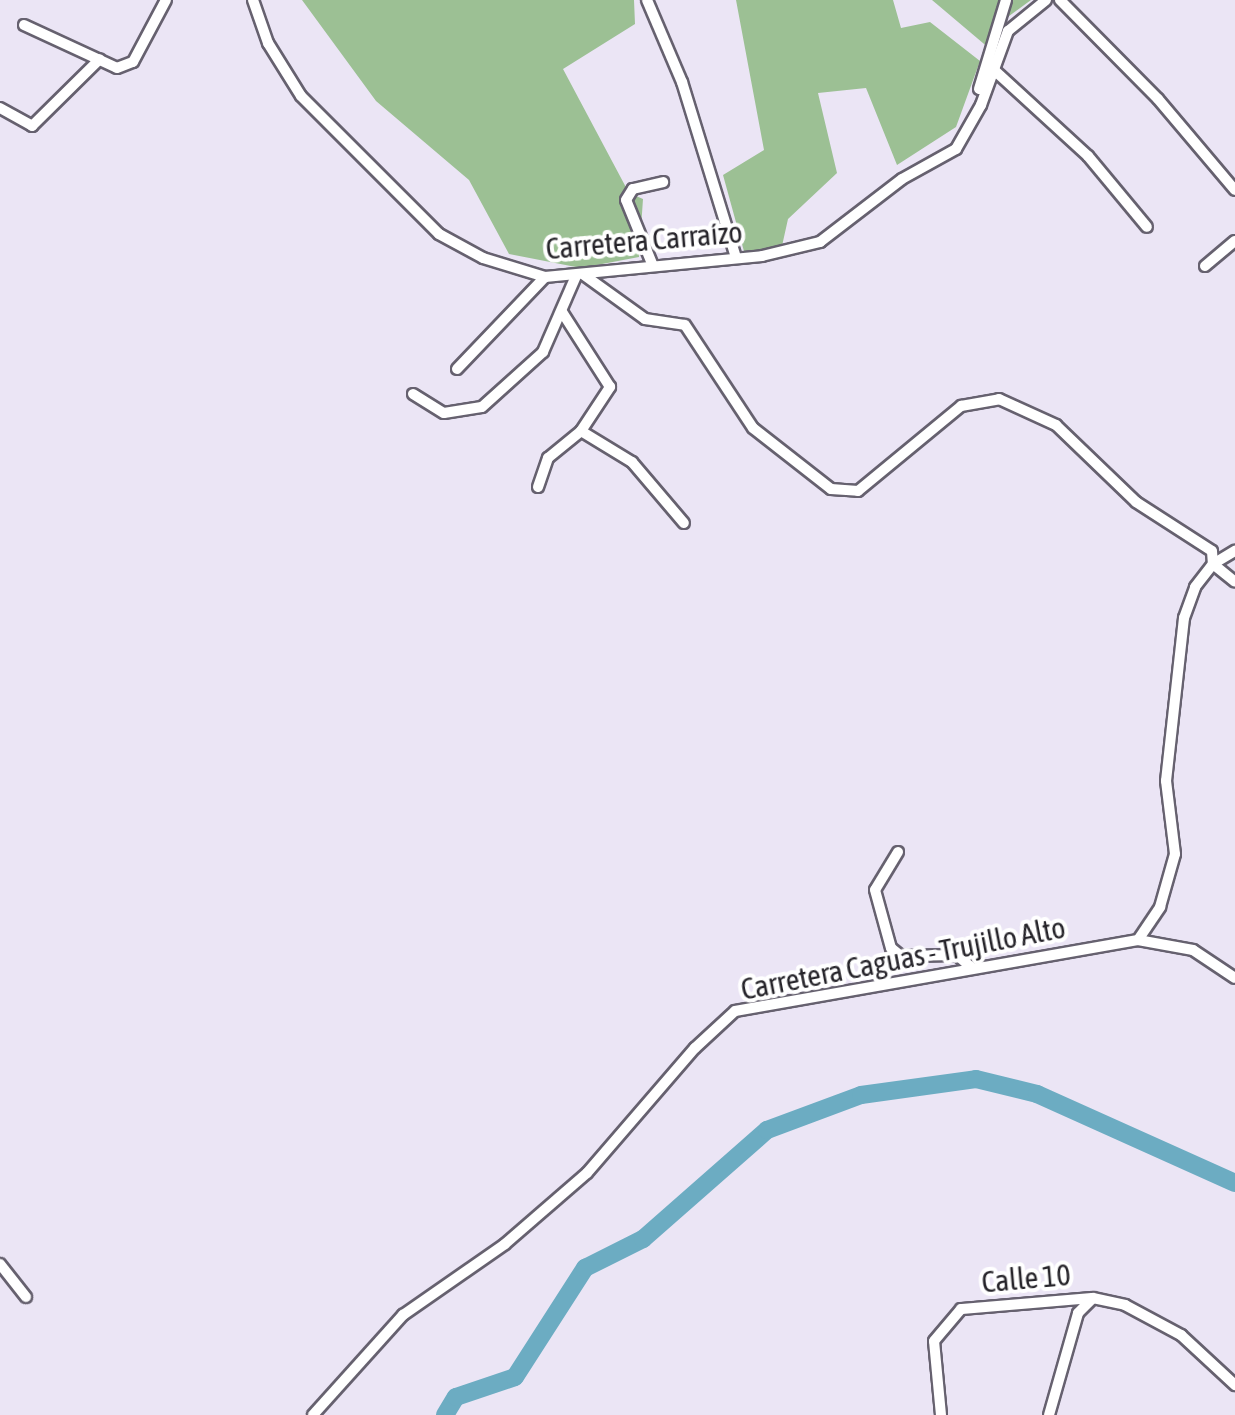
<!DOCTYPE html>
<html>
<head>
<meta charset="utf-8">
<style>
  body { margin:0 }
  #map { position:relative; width:1235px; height:1415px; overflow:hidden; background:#ebe5f5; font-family:"Asap Condensed",sans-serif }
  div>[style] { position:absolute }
  .forest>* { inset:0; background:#9cc094 }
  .river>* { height:18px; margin:-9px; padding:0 9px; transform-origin:9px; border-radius:9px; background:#6cacc2 }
  .roads { filter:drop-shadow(2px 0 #66616f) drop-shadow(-2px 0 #66616f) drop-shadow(0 2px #66616f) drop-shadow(0 -2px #66616f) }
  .minor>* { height:10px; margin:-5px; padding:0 5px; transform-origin:5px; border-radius:5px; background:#fff }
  span { translate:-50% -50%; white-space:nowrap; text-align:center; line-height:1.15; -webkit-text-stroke:8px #fff; paint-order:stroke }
  .street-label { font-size:30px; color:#26242a }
</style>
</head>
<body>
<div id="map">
  <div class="forest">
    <div style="clip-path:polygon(302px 0,634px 0,635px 24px,563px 69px,629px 193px,643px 199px,639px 257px,581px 268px,509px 254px,469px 180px,376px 101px)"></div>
    <div style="clip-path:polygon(736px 0,893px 0,901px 28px,930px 22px,980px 61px,956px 127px,897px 165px,866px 88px,818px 93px,837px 173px,788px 219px,782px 246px,745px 255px,723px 175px,764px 150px)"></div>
    <div style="clip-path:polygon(932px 0,1031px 0,1005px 19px,990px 49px)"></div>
  </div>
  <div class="river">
    <div style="left:445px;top:1415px;width:21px;rotate:-59deg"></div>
    <div style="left:456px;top:1397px;width:62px;rotate:-18.7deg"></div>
    <div style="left:515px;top:1377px;width:130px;rotate:-57.3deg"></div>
    <div style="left:585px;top:1268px;width:65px;rotate:-26.6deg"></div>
    <div style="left:643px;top:1239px;width:165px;rotate:-41.3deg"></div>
    <div style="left:767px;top:1130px;width:100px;rotate:-20.4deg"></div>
    <div style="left:861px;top:1095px;width:116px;rotate:-7.9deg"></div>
    <div style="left:976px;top:1079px;width:63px;rotate:13.8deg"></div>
    <div style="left:1037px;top:1094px;width:217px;rotate:24.2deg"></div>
  </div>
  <div class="roads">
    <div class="minor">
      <div style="left:253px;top:0;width:46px;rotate:70.8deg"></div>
      <div style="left:268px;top:43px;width:62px;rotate:58.1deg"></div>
      <div style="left:301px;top:96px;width:195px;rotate:45deg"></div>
      <div style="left:439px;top:234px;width:50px;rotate:28.6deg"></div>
      <div style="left:483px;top:258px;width:65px;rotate:17deg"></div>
      <div style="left:545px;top:277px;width:218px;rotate:-5.5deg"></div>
      <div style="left:762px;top:256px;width:60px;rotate:-13.6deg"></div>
      <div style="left:820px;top:242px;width:103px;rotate:-37.5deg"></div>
      <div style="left:902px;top:179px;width:62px;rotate:-29.1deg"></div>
      <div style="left:956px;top:149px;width:51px;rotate:-60.4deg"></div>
      <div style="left:981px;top:105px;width:79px;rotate:-70deg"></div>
      <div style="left:1008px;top:31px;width:49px;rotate:-39.2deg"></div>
      <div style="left:647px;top:0;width:89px;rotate:66.9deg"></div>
      <div style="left:682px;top:82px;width:184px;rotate:72.9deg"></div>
      <div style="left:1060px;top:0;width:139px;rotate:45.3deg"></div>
      <div style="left:1158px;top:99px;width:119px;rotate:49.8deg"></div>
      <div style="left:24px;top:25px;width:102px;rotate:24.8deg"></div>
      <div style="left:117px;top:68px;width:17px;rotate:-21deg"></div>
      <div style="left:133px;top:62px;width:70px;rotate:-62deg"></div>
      <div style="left:993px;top:69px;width:129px;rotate:42.5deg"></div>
      <div style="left:1088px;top:156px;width:92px;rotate:50.3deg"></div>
      <div style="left:979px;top:89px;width:93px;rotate:-73.1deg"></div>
      <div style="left:0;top:108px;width:37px;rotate:29deg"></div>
      <div style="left:32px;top:126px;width:95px;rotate:-44.6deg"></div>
      <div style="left:653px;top:266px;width:71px;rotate:-112.2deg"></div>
      <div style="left:626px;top:200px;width:13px;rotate:-58deg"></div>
      <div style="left:633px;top:189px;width:31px;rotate:-13deg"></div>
      <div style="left:1205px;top:266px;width:39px;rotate:-40deg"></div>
      <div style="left:584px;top:275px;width:75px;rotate:35.8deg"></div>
      <div style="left:645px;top:319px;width:40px;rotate:8.5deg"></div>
      <div style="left:685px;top:325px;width:123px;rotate:56.6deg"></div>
      <div style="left:753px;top:428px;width:99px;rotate:38deg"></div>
      <div style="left:831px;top:489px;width:27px;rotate:4deg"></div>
      <div style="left:858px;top:491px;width:134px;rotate:-39.5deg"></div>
      <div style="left:961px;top:406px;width:39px;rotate:-10deg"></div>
      <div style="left:999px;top:399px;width:63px;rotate:24.5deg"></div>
      <div style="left:1056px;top:425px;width:111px;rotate:43.9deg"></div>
      <div style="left:1136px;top:502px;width:90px;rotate:32.8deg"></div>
      <div style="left:1212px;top:551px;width:13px;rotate:86deg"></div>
      <div style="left:457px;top:369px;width:127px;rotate:-46.3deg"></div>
      <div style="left:413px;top:394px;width:36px;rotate:32deg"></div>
      <div style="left:444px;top:413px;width:38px;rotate:-9deg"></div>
      <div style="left:482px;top:407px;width:82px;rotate:-42deg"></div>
      <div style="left:543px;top:352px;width:83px;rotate:-66.5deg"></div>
      <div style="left:581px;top:431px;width:60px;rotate:31.3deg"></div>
      <div style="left:632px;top:462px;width:80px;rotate:49.6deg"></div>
      <div style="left:538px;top:487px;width:31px;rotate:-71deg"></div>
      <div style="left:548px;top:458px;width:43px;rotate:-39.3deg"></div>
      <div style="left:581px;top:431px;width:53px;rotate:-56.6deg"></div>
      <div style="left:610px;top:387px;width:89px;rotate:-122.6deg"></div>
      <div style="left:1213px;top:564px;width:28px;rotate:39deg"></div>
      <div style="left:898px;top:852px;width:44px;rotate:121.2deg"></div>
      <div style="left:875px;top:890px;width:60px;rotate:74.6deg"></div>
      <div style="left:891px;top:948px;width:13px;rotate:39deg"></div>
      <div style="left:901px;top:956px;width:56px;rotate:-1deg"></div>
      <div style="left:957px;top:955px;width:20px;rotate:41deg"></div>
      <div style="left:1138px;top:940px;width:40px;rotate:-56deg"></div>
      <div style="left:1160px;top:907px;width:55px;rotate:-74.2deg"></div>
      <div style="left:1175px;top:854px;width:74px;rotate:-97deg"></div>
      <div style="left:1166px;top:781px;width:164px;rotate:-83.7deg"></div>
      <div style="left:1184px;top:618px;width:33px;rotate:-70deg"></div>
      <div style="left:1195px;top:587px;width:29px;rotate:-52deg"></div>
      <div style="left:1213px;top:564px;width:26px;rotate:-31deg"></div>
      <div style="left:0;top:1264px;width:42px;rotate:51.8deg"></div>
      <div style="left:313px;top:1415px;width:135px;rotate:-48deg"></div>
      <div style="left:403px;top:1315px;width:124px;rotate:-34.8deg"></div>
      <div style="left:505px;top:1244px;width:108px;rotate:-40.9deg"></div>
      <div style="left:587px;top:1173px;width:165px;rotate:-49.2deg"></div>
      <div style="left:695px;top:1048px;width:54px;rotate:-42.8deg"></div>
      <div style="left:735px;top:1011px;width:409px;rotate:-10deg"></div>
      <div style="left:1138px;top:940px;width:56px;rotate:10.3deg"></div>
      <div style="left:1193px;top:950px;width:50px;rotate:33.7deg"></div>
      <div style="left:941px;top:1415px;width:74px;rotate:-95.4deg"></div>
      <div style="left:934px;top:1341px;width:42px;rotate:-49.8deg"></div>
      <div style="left:961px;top:1309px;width:132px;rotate:-4.8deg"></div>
      <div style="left:1049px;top:1415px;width:106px;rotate:-74.1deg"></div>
      <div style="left:1078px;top:1313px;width:21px;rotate:-45deg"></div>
      <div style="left:1093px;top:1298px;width:33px;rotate:12deg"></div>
      <div style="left:1125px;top:1305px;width:64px;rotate:28.2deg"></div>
      <div style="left:1181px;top:1335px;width:74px;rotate:42.8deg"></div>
    </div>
  </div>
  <div class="street-label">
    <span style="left:644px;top:240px;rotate:-5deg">Carretera Carraízo</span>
    <span style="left:903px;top:958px;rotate:-11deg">Carretera Caguas - Trujillo Alto</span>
    <span style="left:1026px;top:1278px;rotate:-5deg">Calle 10</span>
  </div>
</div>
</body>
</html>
